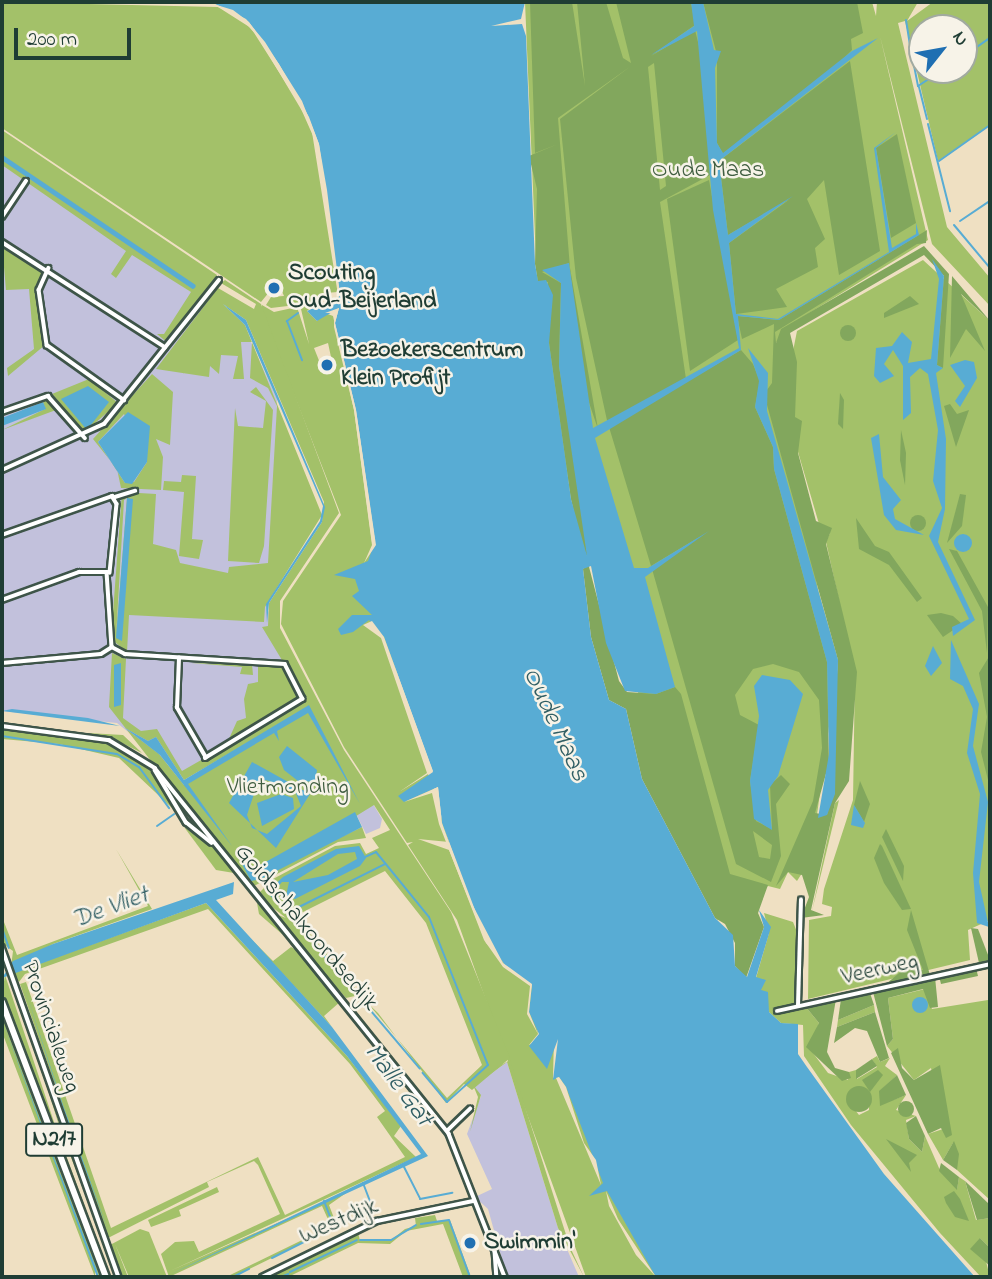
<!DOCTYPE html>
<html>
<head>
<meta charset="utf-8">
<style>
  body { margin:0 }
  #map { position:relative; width:992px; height:1279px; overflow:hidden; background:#efe0c2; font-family:"Indie Flower",sans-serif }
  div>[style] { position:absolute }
  .industrial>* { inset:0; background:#c2c1dc }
  .green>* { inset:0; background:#a3c169 }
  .forest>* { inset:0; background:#82a75d }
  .round { border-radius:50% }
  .water>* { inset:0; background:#58acd4 }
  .pier>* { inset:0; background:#efe0c2 }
  .stream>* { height:2px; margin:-1px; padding:0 1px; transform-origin:1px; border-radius:1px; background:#58acd4 }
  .canal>* { height:4.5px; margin:-2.25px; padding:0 2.25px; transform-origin:2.25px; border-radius:2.25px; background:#58acd4 }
  .roads { filter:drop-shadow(2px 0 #3e5549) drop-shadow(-2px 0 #3e5549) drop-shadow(0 2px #3e5549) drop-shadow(0 -2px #3e5549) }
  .street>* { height:3.5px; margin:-1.75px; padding:0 1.75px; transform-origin:1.75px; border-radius:1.75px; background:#fff }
  .primary>* { height:6px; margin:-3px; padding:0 3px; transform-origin:3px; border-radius:3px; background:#fff }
  .dots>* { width:19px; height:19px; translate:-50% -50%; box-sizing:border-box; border:4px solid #f7f3e8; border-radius:50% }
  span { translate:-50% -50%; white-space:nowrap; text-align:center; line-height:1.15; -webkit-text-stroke:5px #f7f3e8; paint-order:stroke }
  .shield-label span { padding:2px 5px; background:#f7f3e8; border:2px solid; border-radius:5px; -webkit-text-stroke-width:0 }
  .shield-label { font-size:23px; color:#1f3d34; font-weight:700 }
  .park-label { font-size:24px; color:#405e41 }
  .poi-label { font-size:24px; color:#1f3d34; font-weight:700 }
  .left { translate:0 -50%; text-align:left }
  .street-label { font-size:24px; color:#1f3d34 }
  .water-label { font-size:26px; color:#305e64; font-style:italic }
  .frame { position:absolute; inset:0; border:4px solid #1f3d34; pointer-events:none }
  .north { position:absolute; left:908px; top:14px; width:70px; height:70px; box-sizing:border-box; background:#f7f3e8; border:2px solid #a1aaa0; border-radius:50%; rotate:59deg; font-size:19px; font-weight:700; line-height:28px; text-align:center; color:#1f3d34 }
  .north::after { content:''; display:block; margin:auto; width:24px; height:32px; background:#1f6fb2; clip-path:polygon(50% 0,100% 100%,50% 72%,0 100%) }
  .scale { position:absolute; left:14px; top:28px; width:117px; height:32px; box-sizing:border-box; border:4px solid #1f3d34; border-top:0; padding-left:9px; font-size:21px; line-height:24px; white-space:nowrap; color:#1f3d34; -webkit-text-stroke:5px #f7f3e8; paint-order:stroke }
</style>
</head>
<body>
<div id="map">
  <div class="industrial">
    <div style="clip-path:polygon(2px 162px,245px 329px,277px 399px,276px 560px,256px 586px,312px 701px,183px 776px,117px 723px,2px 711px)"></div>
    <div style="clip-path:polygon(372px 802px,382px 819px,380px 828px,366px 834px,355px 812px)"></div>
    <div style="clip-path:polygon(507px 1062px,558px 1228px,579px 1277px,507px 1277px,488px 1209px,475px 1197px,492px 1189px,467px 1134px,481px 1096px,474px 1086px)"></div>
  </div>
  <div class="green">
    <div style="clip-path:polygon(evenodd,2px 2px,218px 7px,251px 28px,298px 102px,317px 145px,338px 292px,325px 293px,307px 311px,317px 321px,325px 313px,333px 316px,354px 410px,384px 631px,449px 842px,418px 839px,449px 850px,486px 943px,490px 947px,487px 938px,505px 965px,531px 982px,538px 1034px,529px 1045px,554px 1037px,553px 1078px,575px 1066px,676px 1277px,586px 1277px,457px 920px,408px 845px,413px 842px,407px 843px,344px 747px,281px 624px,283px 601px,341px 515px,262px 312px,262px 305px,274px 312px,297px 307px,309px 344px,301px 309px,296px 305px,271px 308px,266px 305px,271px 297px,284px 296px,281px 289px,270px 291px,261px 302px,2px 128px,2px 2px,328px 343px,334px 371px,324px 373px,314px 348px,328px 343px)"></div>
    <div style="clip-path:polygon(evenodd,525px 2px,872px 2px,876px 16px,877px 2px,918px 2px,907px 21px,933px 2px,990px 2px,990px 125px,938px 161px,905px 21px,898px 23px,947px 227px,990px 278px,990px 306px,932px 244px,880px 36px,928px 240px,798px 320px,775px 344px,818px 590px,838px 660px,811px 859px,797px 881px,788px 872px,780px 889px,768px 886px,717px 920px,571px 499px,537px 283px,525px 2px,922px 28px,964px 28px,964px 70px,922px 70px,922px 28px)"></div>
    <div style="clip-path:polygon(2px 130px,217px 275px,169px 344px,157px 334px,164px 334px,191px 292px,132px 255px,116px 278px,111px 274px,126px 251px,2px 165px)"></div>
    <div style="clip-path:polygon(2px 244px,43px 270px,37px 291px,45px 345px,8px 376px,7px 368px,34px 349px,29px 289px,6px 290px)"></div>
    <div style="clip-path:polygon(923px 260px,990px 321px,990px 920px,968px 930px,970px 960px,808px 999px,809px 920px,831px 916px,832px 907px,822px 904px,824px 889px,853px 800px,855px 672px,826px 542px,830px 533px,819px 524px,796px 445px,792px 356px,797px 331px)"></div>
    <div style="clip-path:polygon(evenodd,225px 280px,261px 304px,339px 513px,280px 601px,280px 628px,344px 750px,451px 912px,510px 1058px,472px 1090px,464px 1084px,446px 1103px,378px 1013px,359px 995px,346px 998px,270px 912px,286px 918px,257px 895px,273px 879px,335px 846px,360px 843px,366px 854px,379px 848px,372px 838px,390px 830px,374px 805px,254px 879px,362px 827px,366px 838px,338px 842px,250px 888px,109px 707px,112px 653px,126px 659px,123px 718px,141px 731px,157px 729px,182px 771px,306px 700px,262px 627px,268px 626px,269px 603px,322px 522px,324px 502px,246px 320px,223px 304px,245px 325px,322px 515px,265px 607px,264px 622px,129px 615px,127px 652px,111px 639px,122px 492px,156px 494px,153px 544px,176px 550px,180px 563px,228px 573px,229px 567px,268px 563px,277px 406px,268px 388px,250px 378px,252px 342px,241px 342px,244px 379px,233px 379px,238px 356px,221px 355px,219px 374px,210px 366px,209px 377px,156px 369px,218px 288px,254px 309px,256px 304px,221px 283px,225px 280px,127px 498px,116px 637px,124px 500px,127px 498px,225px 280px,310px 706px,184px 785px,159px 754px,125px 728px,148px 741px,156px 737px,184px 780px,310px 706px,225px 280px,385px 871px,426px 923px,482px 1065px,447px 1098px,295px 916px,385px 871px)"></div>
    <div style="clip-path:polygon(evenodd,152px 374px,173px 392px,170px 445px,156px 439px,163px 457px,161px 490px,121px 488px,117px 469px,93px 439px,152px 374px,124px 414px,147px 462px,134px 482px,125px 483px,98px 442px,124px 414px)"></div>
    <div style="clip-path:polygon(89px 379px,118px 403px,85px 432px,52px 394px)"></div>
    <div style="clip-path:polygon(256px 387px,273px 410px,264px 546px,259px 563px,228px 561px,235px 408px,238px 426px,263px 428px,266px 401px,250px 392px)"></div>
    <div style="clip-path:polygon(47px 398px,56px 410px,2px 430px,45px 409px,43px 402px,2px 414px)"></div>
    <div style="clip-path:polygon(182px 475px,196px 476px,192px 539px,203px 540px,199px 559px,179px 556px,184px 492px,163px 490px,164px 481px,181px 482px)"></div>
    <div style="clip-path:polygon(191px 663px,252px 664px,253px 675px,240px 674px,242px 667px)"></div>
    <div style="clip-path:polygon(258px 665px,284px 668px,297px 698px,228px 741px,237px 721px,246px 718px,244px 699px,248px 684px,258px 682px)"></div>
    <div style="clip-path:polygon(8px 727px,123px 746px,153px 770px,172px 808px,119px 758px,59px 744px,2px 739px,2px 728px)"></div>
    <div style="clip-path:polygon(88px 733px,123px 735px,142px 753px,124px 744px)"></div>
    <div style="clip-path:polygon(839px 800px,812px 911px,835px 803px)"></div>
    <div style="clip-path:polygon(184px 827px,214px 847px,234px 873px,216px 870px)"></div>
    <div style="clip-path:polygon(116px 849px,152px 909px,53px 944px,11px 967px,13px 951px,2px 943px,2px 917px,17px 955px,148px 906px)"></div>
    <div style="clip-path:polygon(206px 903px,347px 1056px,401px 1126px,394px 1136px,416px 1157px,170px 1271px,349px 1191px,329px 1205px,337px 1226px,233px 1277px,226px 1277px,331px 1226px,322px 1206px,169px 1277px,161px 1254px,175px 1242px,194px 1241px,199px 1252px,280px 1214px,258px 1165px,254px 1161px,207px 1182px,209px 1187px,108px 1238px,20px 984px,26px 982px,111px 1228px,258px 1157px,285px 1215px,405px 1157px,377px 1117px,385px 1111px,350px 1064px,208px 909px,25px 974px,19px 982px,13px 973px)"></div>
    <div style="clip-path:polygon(257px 903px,286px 930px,282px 934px,259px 914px)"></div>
    <div style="clip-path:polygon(evenodd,764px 913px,793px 922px,797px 932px,797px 1006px,805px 1006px,819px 1023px,810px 1049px,828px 1073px,848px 1080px,849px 1072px,856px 1070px,857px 1079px,877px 1067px,872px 1059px,877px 1056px,880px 1062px,890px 1058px,885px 1066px,897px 1075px,880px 1091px,893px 1100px,906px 1095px,896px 1110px,916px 1116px,906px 1120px,909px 1139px,922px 1152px,925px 1136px,939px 1168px,957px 1189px,959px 1177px,965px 1181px,976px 1220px,990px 1218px,990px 1248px,980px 1238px,990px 1277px,981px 1277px,940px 1233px,851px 1125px,804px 1056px,803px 1025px,781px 1023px,769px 1012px,756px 978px,769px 933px,764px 913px,869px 1096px,869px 1110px,859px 1115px,848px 1101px,869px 1096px)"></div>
    <div style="clip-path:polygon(248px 936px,273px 961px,291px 947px,303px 954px,341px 1001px,324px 1016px,332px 1027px)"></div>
    <div style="clip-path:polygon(5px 975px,57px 1131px,111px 1277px,2px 995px)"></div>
    <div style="clip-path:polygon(925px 989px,932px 1009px,988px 1000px,990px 995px,990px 1200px,957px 1170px,953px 1143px,943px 1160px,928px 1134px,943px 1129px,931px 1068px,914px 1080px,887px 1046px,893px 1039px,888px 998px)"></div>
    <div style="clip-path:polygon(874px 1005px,875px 1012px,837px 1027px,838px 1020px)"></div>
    <div style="clip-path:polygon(2px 1008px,104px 1277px,99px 1277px,55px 1161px,95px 1267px,95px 1277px,2px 1032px)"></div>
    <div style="clip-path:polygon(25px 1016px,61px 1129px,118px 1277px,61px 1132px)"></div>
    <div style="clip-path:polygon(510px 1060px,570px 1247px,584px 1277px,558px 1228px,507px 1062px,474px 1086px,481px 1095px,470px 1132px,478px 1097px,473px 1085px,494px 1069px)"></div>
    <div style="clip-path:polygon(217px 1187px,219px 1192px,179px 1210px,181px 1216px,151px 1227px,148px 1220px)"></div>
    <div style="clip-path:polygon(435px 1215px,437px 1221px,450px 1220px,471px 1277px,463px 1277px,443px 1224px,406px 1231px,390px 1244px,358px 1243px,288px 1277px,265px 1277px,358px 1232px,360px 1241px,390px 1241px,405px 1229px,416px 1226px,415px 1218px)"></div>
    <div style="clip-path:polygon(140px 1229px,149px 1232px,167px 1277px,129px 1277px,115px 1244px,128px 1277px,121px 1277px,110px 1245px)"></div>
  </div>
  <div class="forest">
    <div style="clip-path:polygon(evenodd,530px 2px,572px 2px,585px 86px,577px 2px,606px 2px,623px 58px,631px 63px,616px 2px,691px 2px,695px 25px,651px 56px,695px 30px,703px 62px,710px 175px,660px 202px,686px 379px,608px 425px,576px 278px,560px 119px,631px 66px,558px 118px,570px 268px,598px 429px,585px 391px,569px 263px,542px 272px,561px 283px,559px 366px,589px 556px,583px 555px,571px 499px,549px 343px,548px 282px,538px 281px,535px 264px,537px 189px,529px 156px,558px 144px,535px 153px,530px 2px,654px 63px,666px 186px,660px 190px,648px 67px,654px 63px)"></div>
    <div style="clip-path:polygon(703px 2px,857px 2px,863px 33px,851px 39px,852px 50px,837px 65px,723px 154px,717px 143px,717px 55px)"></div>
    <div style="clip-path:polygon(850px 61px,880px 251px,839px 275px,824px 180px,807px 199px,825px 239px,815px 248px,818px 267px,776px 289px,787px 307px,736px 314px,729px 243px,790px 199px,728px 235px,719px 161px)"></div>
    <div style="clip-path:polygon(897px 134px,916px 223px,891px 238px,876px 148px)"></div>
    <div style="clip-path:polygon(709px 180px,738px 340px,690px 371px,667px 199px)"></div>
    <div style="clip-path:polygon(evenodd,927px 230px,926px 243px,917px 244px,775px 332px,776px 343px,781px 329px,924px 246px,949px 274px,943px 368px,937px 365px,944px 276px,924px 255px,790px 333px,797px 362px,795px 417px,802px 421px,798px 453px,816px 521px,832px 528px,826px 544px,857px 672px,849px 781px,835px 803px,811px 910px,824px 915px,801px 918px,809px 897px,802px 875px,788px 872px,776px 886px,813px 801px,822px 748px,819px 700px,799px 672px,773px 664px,753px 669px,735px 695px,740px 715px,759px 725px,750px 781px,756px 821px,772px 829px,770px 785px,781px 775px,790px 784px,776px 804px,781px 856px,771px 882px,736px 864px,652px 569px,701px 536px,651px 566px,609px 427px,741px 350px,753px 364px,760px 381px,755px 407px,773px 447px,774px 469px,827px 662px,829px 763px,815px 813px,827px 815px,838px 660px,764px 394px,772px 383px,774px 324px,742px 339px,737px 316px,779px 320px,927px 230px,753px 831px,772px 845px,770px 859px,759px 857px,753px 831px)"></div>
    <div style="clip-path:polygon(952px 276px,990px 321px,961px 294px,985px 351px,966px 329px,950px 358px)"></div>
    <div style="clip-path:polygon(910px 296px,919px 304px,884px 318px,884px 313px)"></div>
    <div class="round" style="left:840px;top:325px;width:16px;height:16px"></div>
    <div style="clip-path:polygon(840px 393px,844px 400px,843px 429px,838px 424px)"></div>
    <div style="clip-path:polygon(950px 404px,957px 414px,969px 410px,956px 447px,944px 406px)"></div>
    <div style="clip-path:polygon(901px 430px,906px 453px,905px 485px,900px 460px)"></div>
    <div style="clip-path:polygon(960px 494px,966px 495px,962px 526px,947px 543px)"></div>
    <div class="round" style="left:910px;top:515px;width:16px;height:16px"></div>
    <div style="clip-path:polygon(856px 518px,875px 546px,889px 552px,922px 598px,917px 602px,889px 565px,859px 549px)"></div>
    <div style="clip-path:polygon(949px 549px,957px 551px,988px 607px,987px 653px,982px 611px)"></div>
    <div style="clip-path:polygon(588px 563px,619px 681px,627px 692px,656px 694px,675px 687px,681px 694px,730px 874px,768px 885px,758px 913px,764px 927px,746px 978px,735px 966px,735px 943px,725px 924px,715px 918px,642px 779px,626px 709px,609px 700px,591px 637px,583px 569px)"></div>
    <div style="clip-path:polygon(941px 613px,953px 616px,962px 624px,943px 637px,927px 615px)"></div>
    <div style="clip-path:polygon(990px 655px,989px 758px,990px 788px,981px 752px,987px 717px,979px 673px)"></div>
    <div style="clip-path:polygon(860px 781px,870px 804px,864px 822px,854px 805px)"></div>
    <div style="clip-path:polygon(886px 829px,904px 866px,903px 881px,882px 837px)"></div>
    <div style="clip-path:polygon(880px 844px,882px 846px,911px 909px,902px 910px,884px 883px,874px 858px)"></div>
    <div style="clip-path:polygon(911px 910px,930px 975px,886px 984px,904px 969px,923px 970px,907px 930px)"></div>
    <div style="clip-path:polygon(971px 928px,978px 929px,990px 960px,979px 963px)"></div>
    <div style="clip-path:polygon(976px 968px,978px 976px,941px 984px,939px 976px)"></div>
    <div style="clip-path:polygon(935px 977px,938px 1007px,930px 1008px,923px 989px,888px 998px,893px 1039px,887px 1046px,873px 992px)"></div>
    <div style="clip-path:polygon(870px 993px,874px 1005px,838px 1020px,841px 999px)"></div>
    <div style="clip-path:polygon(836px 999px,827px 1052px,835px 1068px,849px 1072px,851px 1078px,842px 1081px,806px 1047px,819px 1023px,805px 1006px)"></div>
    <div style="clip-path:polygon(875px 1012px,889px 1058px,880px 1062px,867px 1031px,855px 1028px,834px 1043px,837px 1027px)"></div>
    <div style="clip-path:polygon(898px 1048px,902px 1068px,914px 1080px,940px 1065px,952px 1135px,946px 1138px,941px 1128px,928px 1134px,891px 1053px)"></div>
    <div style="clip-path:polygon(872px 1059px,877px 1066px,856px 1079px,856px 1070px)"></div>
    <div style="clip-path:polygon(878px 1070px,883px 1075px,870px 1092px,862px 1080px)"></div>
    <div style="clip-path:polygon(897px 1075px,906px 1095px,880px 1106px,879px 1091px)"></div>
    <div class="round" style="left:846px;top:1086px;width:26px;height:26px"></div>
    <div class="round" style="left:898px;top:1101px;width:16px;height:16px"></div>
    <div style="clip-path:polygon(916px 1116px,925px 1136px,922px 1152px,909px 1139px,906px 1123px)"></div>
    <div style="clip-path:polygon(886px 1139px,917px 1155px,909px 1163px,911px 1172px)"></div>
    <div style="clip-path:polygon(954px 1141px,959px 1154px,957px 1170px,943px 1160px)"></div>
    <div style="clip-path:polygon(941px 1163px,959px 1177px,957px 1190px,939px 1171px)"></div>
    <div style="clip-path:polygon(965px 1181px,990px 1205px,990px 1218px,977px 1220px)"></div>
    <div style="clip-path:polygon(954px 1191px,960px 1199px,969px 1221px,955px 1217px,946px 1203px,944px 1197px)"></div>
    <div style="clip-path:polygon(980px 1238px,990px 1248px,990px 1266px,970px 1249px)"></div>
  </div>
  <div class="water">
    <div style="clip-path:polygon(211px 2px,525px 2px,521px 19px,491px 26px,522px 24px,526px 36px,535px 264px,538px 281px,546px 280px,553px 295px,549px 343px,571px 499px,587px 556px,559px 366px,561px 283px,542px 270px,569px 263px,593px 428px,739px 348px,713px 210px,697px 31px,651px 55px,694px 26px,691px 2px,703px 2px,714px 50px,721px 51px,715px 68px,717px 143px,723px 153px,852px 51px,878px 38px,719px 161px,728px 235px,793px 196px,729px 243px,736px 314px,778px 319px,889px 252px,874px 148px,896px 132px,876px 148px,892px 248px,916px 234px,916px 223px,919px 235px,779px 320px,738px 316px,741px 350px,595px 438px,634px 568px,648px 568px,709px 531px,645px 577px,675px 687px,656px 694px,625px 691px,606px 643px,591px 566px,583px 569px,591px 637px,609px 700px,626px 709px,642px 779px,715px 918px,733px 935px,735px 966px,747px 977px,764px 927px,759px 910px,771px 927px,756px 977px,766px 980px,761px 990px,768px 992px,769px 1012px,781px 1023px,798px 1024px,798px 1054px,807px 1067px,884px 1174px,975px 1277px,656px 1277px,607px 1191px,589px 1196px,603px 1183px,566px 1087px,559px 1077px,553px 1080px,558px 1039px,547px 1069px,529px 1046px,539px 1034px,529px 1012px,532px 985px,505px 965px,486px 939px,442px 823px,438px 787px,404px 802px,398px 796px,433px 772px,384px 637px,369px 620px,353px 632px,341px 635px,338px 629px,352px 615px,372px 615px,352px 596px,359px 591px,355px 579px,334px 575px,368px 561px,375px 541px,356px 410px,335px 323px,339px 308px,317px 321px,307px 311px,340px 296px,319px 144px,302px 101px,265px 42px,246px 19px)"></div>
    <div style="clip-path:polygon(932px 259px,944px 276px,937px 365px,943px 368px,936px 373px,946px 439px,945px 509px,938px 542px,975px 620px,953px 636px,952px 627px,969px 619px,929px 536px,942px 508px,933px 481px,938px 430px,928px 374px,920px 368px,910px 377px,911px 413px,903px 420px,903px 366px,893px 350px,884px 364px,894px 376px,880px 383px,874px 376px,876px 348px,892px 346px,902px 332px,912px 342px,908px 363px,931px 359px,939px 279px)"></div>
    <div style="clip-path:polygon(223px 304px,246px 320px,325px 507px,322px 522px,269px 603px,267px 623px,266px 604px,320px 521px,323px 506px,245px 325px)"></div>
    <div style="clip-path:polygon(748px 348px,768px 373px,767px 411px,838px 660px,835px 794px,827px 815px,818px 818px,829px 754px,827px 662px,774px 469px,773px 447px,755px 407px,759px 381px)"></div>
    <div style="clip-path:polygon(965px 360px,974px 362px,977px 378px,960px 407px,955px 401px,965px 386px,950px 365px)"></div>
    <div style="clip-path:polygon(88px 386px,109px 402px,87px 430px,61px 399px)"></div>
    <div style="clip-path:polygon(43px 402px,46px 409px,2px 426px,2px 418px)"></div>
    <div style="clip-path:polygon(128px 412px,150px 426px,147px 462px,132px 484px,125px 483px,98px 442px)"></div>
    <div style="clip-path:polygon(879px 434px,883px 477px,901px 500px,893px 509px,895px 519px,924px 535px,896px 530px,884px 515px,871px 438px)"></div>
    <div style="clip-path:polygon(127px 498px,133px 499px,122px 641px,116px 638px)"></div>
    <div class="round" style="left:954px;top:534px;width:18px;height:18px"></div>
    <div style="clip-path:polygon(951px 640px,979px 704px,973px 746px,988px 802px,979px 882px,989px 927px,977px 923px,973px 873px,980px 794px,967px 753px,973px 709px,963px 686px,950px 679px)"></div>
    <div style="clip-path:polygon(933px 646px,942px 663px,931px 676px,925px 666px)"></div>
    <div style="clip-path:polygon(121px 663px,121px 705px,114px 707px,114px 665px)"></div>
    <div style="clip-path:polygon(762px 675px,790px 680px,803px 694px,778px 776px,768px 790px,772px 830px,754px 819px,750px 781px,759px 716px,754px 686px)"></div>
    <div style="clip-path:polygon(309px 705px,360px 804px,308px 713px,277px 731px,279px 741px,274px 733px,188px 784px,232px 846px,160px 755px,125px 728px,148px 741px,156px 737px,184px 780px)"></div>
    <div style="clip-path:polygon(12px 709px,88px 718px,120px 726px,2px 711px)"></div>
    <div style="clip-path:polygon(287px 746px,317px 770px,315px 782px,298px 781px,284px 770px,279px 757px)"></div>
    <div style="clip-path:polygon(evenodd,252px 762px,310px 794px,276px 848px,229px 803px,252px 762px,266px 780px,295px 791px,301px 806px,267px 834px,252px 828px,247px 815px,257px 785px,266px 780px)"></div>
    <div style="clip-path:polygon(281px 794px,293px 798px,294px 809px,262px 826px,257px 803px)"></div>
    <div style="clip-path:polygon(854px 805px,865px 823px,863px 828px,851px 825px)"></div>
    <div style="clip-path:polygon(355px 812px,362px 827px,261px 879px,251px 881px,235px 851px,253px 869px)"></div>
    <div style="clip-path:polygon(evenodd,359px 846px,366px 858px,360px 866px,295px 899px,286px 896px,289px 882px,282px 882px,274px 891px,285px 912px,267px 892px,283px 877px,336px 849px,359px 846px,355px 852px,357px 859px,328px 875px,293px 882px,338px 854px,355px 852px)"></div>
    <div style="clip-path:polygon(234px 882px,233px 894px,216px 900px,332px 1027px,428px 1156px,171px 1274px,421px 1154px,347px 1056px,206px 903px,2px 978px,13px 961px,53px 944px)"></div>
    <div style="clip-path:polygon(24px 986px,64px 1108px,109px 1233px,70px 1129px)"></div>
    <div class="round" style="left:912px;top:997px;width:16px;height:16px"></div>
    <div style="clip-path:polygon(2px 1020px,96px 1268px,99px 1277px,97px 1277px)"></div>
  </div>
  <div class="pier">
    <div style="clip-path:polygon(207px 2px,233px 10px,249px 22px,279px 64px,309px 117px,319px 144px,327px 190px,340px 294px,337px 301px,317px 304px,338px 295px,311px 126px,258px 37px,240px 17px)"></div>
    <div style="clip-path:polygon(339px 308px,335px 323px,356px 410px,376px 545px,364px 563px,372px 545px,354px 410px,334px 327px,334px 313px,325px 313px)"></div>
    <div style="clip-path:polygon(372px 621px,384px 637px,433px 771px,399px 792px,427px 773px,381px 638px,363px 625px)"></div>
    <div style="clip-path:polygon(438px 787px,442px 823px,470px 900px,503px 963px,532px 984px,529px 1012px,538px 1034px,527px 1014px,530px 986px,503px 967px,484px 940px,439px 824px,432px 793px,404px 802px)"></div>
    <div style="clip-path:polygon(559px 1077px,566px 1087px,584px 1143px,596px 1160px,601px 1185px,556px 1078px)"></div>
    <div style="clip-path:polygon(606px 1191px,618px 1219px,656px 1277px,636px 1255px,609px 1206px)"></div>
  </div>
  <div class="stream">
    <div style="left:906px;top:20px;width:25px;rotate:81deg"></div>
    <div style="left:911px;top:50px;width:37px;rotate:79deg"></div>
    <div style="left:918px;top:86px;width:30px;rotate:-33deg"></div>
    <div style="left:964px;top:56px;width:32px;rotate:-35deg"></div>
    <div style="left:919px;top:87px;width:33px;rotate:76deg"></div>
    <div style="left:928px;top:124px;width:90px;rotate:75.8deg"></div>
    <div style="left:939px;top:161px;width:62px;rotate:-35.2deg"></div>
    <div style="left:960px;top:221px;width:36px;rotate:-34deg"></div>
    <div style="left:954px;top:225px;width:56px;rotate:50.1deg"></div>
    <div style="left:298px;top:313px;width:14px;rotate:144deg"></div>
    <div style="left:287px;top:321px;width:42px;rotate:69deg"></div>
    <div style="left:2px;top:736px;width:116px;rotate:8.9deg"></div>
    <div style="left:117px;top:754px;width:26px;rotate:31deg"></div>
    <div style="left:139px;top:767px;width:51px;rotate:53.8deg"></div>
    <div style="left:157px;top:826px;width:21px;rotate:-35deg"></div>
    <div style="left:365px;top:857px;width:12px;rotate:-24deg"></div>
    <div style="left:376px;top:852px;width:84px;rotate:50.8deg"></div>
    <div style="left:429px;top:917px;width:159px;rotate:68.3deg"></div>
    <div style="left:488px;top:1065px;width:55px;rotate:137.9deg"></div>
    <div style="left:447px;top:1102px;width:38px;rotate:-130deg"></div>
    <div style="left:295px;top:909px;width:101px;rotate:-26.6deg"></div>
    <div style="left:2px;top:928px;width:21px;rotate:71deg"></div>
    <div style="left:315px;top:945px;width:162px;rotate:49.7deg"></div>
    <div style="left:403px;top:1165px;width:38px;rotate:63deg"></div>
    <div style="left:420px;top:1199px;width:33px;rotate:-11deg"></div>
    <div style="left:363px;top:1183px;width:30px;rotate:69deg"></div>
    <div style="left:367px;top:1213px;width:13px;rotate:-13deg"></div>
    <div style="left:421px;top:1224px;width:28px;rotate:-8deg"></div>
    <div style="left:449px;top:1220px;width:61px;rotate:69.8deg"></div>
    <div style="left:360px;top:1240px;width:31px"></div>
    <div style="left:391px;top:1240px;width:29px;rotate:-31deg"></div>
    <div style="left:272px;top:1258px;width:69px;rotate:-26.6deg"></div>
    <div style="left:334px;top:1227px;width:28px;rotate:-111deg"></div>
    <div style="left:290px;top:1272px;width:74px;rotate:-25.5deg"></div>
    <div style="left:233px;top:1277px;width:18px;rotate:-27deg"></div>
    <div style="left:281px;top:1277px;width:8px;rotate:-23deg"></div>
  </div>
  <div class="canal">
    <div style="left:2px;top:157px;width:230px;rotate:34deg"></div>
  </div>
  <div class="roads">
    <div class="street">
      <div style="left:2px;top:217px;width:43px;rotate:-56.3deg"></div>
      <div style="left:2px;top:242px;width:194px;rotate:32.8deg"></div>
      <div style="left:49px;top:268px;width:24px;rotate:114deg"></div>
      <div style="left:39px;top:290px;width:56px;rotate:81.7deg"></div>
      <div style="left:47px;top:345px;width:95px;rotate:35.5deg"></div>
      <div style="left:2px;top:412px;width:49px;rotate:-19.2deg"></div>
      <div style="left:48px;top:396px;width:56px;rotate:48.6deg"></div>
      <div style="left:2px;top:470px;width:112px;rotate:-24.3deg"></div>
      <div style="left:104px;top:424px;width:184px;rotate:-51.4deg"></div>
      <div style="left:115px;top:497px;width:21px;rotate:-17deg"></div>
      <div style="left:2px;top:535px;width:117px;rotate:-19.5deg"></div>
      <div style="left:112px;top:496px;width:9px;rotate:58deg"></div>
      <div style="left:117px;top:504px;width:69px;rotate:95.8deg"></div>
      <div style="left:2px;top:600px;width:82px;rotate:-20deg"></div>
      <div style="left:79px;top:572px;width:28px"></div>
      <div style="left:107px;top:572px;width:75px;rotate:86.2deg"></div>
      <div style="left:112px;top:647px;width:15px;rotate:28deg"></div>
      <div style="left:125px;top:654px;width:160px;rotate:3.6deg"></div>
      <div style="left:285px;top:664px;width:39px;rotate:63deg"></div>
      <div style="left:303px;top:699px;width:114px;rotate:148.7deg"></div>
      <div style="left:206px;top:758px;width:58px;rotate:-120.1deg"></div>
      <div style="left:177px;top:708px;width:50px;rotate:-87.7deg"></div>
      <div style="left:2px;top:663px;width:99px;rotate:-5.2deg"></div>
      <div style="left:101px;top:654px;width:13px;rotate:-32deg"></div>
      <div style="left:2px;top:726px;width:108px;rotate:7.5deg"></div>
      <div style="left:109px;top:740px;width:54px;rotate:31.3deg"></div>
      <div style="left:155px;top:768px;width:469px;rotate:51.2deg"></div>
      <div style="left:449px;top:1134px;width:154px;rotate:68.6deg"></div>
      <div style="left:155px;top:770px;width:61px;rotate:59.2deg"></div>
      <div style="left:186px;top:822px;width:33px;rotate:39deg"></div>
      <div style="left:2px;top:947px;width:350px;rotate:70.5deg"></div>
      <div style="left:798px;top:1006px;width:106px;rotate:-88.4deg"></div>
      <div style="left:777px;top:1011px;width:218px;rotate:-12.4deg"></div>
      <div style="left:447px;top:1131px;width:32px;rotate:-44deg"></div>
      <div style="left:495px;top:1251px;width:26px;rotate:86deg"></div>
      <div style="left:262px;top:1277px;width:128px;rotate:-26deg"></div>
      <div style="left:377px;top:1221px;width:99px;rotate:-11.7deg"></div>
    </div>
    <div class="primary">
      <div style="left:2px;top:1002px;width:294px;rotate:69.3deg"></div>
    </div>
  </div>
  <div class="dots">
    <div style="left:274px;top:288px;background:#1f6fb2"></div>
    <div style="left:327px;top:365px;background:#1f6fb2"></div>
    <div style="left:470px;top:1243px;background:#1f6fb2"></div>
  </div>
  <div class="shield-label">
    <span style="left:54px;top:1140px">N217</span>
  </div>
  <div class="park-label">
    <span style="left:708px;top:171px">Oude Maas</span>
    <span style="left:288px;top:788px">Vlietmonding</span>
  </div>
  <div class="poi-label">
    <span class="left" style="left:288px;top:288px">Scouting<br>Oud-Beijerland</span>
    <span class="left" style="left:341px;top:365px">Bezoekerscentrum<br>Klein Profijt</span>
    <span class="left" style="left:484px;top:1243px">Swimmin'</span>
  </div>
  <div class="street-label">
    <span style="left:306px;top:928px;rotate:50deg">Goidschalxoordsedijk</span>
    <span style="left:880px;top:970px;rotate:-13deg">Veerweg</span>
    <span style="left:50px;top:1027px;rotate:71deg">Provincialeweg</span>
    <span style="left:339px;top:1222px;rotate:-23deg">Westdijk</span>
  </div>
  <div class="water-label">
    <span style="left:554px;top:725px;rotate:65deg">Oude Maas</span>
    <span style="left:111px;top:909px;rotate:-20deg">De Vliet</span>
    <span style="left:397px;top:1086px;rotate:53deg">Malle Gat</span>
  </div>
  <div class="frame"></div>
  <div class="north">N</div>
  <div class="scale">200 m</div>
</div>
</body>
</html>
